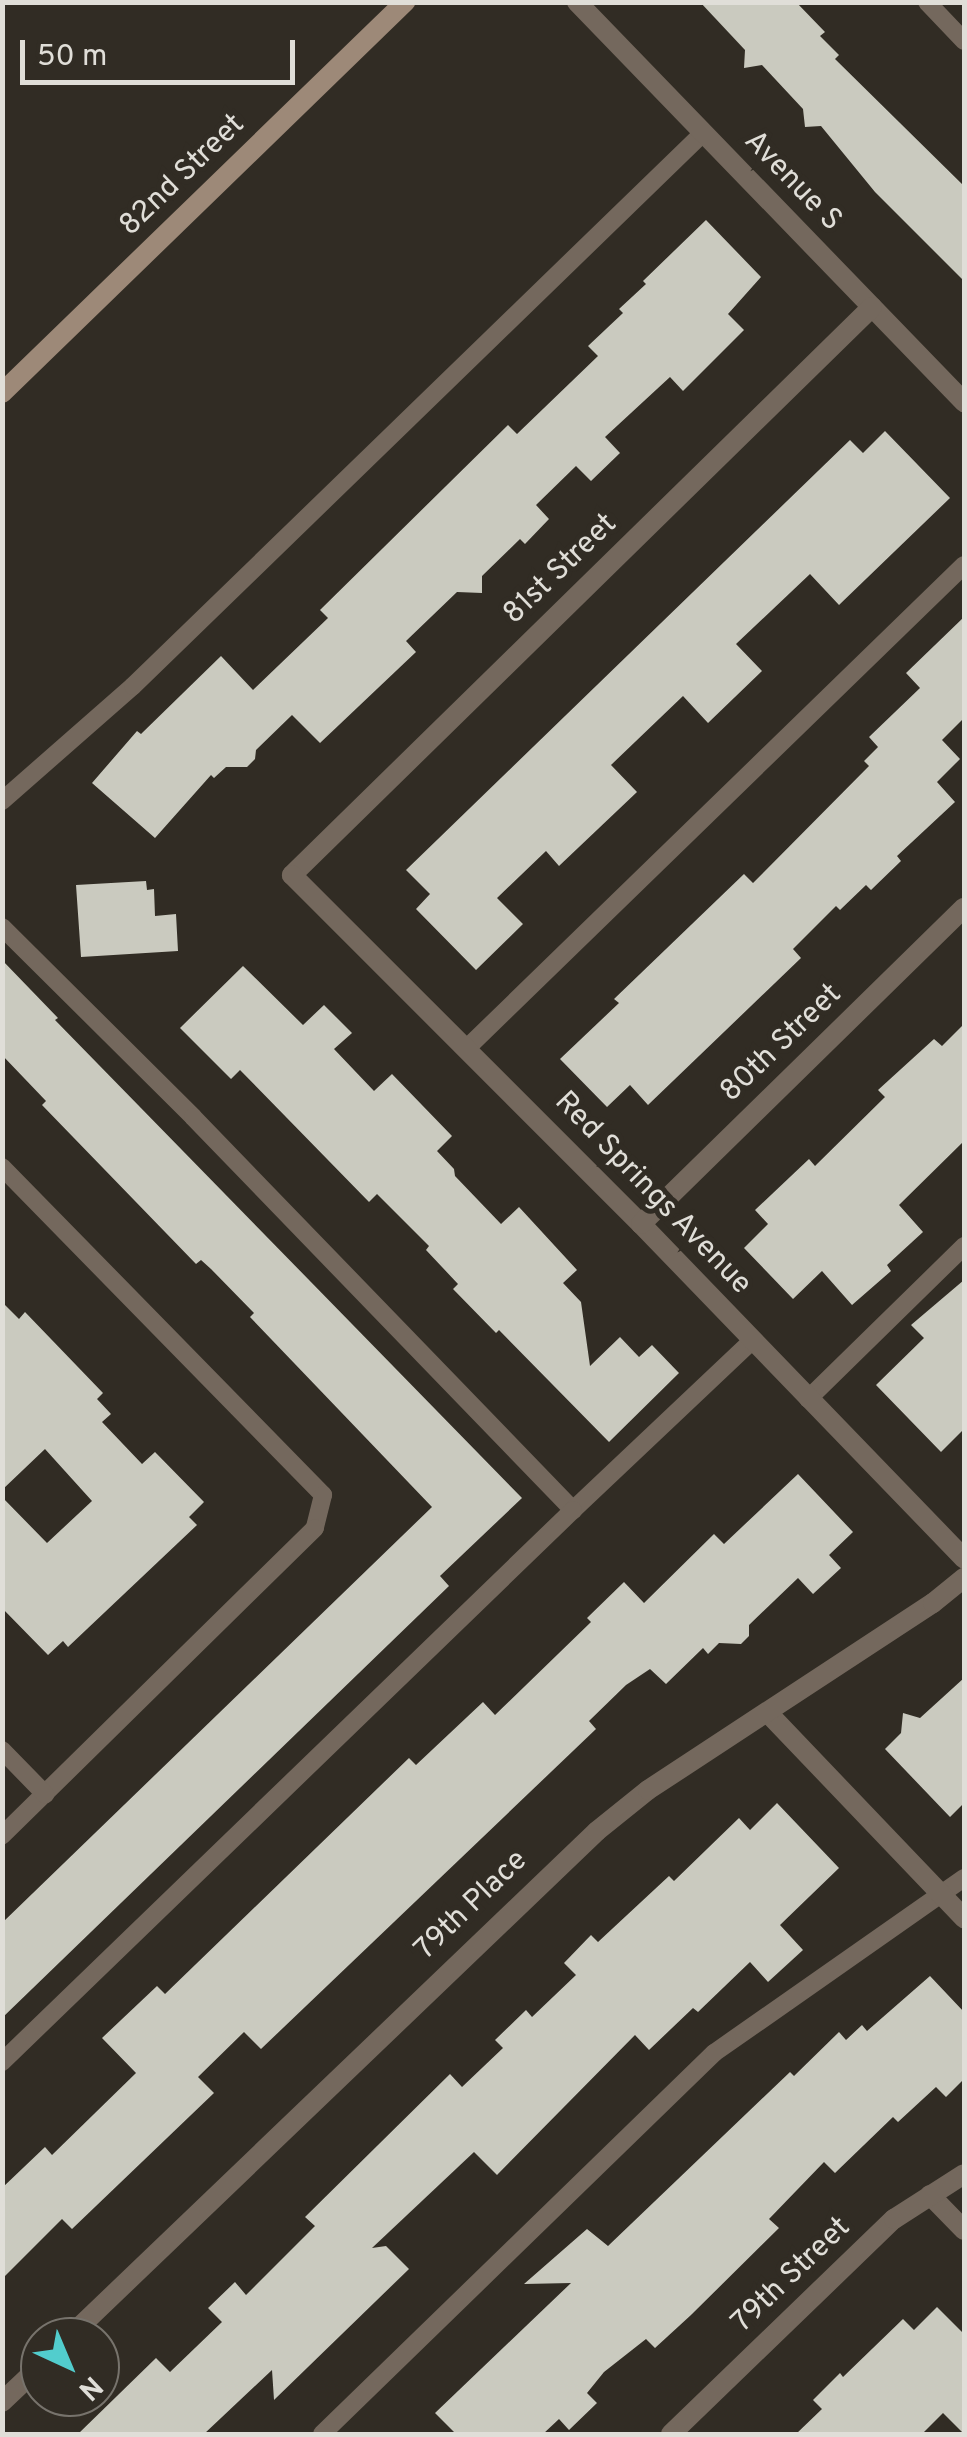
<!DOCTYPE html>
<html>
<head>
<meta charset="utf-8">
<style>
  body { margin:0 }
  #map { position:relative; width:967px; height:2437px; overflow:hidden; background:#312c24; font-family:Overpass,sans-serif }
  div>[style] { position:absolute }
  .building>* { inset:0; background:#cacabf }
  .service>* { height:18px; margin:-9px; padding:0 9px; transform-origin:9px; border-radius:9px; background:#74685d }
  .minor>* { height:20px; margin:-10px; padding:0 10px; transform-origin:10px; border-radius:10px; background:#74685d }
  .secondary>* { height:20px; margin:-10px; padding:0 10px; transform-origin:10px; border-radius:10px; background:#9d8978 }
  span { translate:-50% -50%; white-space:nowrap; text-align:center; line-height:1.15; -webkit-text-stroke:10px #312c24; paint-order:stroke }
  .street-label { font-size:30px; color:#e0ded8 }
  .frame { position:absolute; inset:0; border:5px solid #e0ded8; pointer-events:none }
  .north { position:absolute; left:20px; top:2317px; width:100px; height:100px; box-sizing:border-box; background:#312c24; border:2px solid #77736c; border-radius:50%; rotate:136deg; font-size:28px; font-weight:700; line-height:40px; text-align:center; color:#e0ded8 }
  .north::after { content:''; display:block; margin:auto; width:35px; height:45px; background:#52cdcd; clip-path:polygon(50% 0,100% 100%,50% 72%,0 100%) }
  .scale { position:absolute; left:20px; top:40px; width:275px; height:45px; box-sizing:border-box; border:5px solid #e0ded8; border-top:0; padding-left:12px; font-size:30px; line-height:35px; white-space:nowrap; color:#e0ded8; -webkit-text-stroke:8px #312c24; paint-order:stroke }
</style>
</head>
<body>
<div id="map">
  <div class="building">
    <div style="clip-path:polygon(700px 2px,796px 2px,825px 32px,820px 36px,839px 55px,835px 59px,964px 186px,964px 281px,875px 192px,821px 126px,805px 127px,803px 109px,762px 65px,744px 68px,745px 50px)"></div>
    <div style="clip-path:polygon(706px 220px,761px 277px,728px 314px,744px 330px,683px 391px,670px 377px,605px 437px,620px 453px,591px 481px,576px 466px,536px 505px,549px 519px,525px 544px,520px 539px,482px 576px,482px 593px,457px 592px,406px 641px,416px 652px,320px 743px,292px 715px,256px 750px,255px 759px,247px 767px,226px 767px,214px 778px,211px 775px,155px 838px,92px 783px,137px 731px,141px 734px,221px 656px,253px 690px,328px 618px,320px 610px,508px 425px,517px 434px,598px 356px,588px 346px,623px 313px,619px 309px,646px 284px,643px 281px)"></div>
    <div style="clip-path:polygon(885px 431px,950px 498px,839px 605px,810px 574px,736px 644px,762px 671px,708px 723px,683px 696px,611px 765px,637px 792px,559px 866px,546px 851px,497px 898px,523px 924px,476px 970px,416px 909px,430px 894px,406px 870px,850px 440px,863px 453px)"></div>
    <div style="clip-path:polygon(964px 617px,964px 718px,942px 740px,960px 759px,937px 782px,955px 802px,897px 856px,901px 861px,871px 890px,866px 885px,840px 910px,836px 906px,793px 949px,801px 958px,648px 1105px,630px 1085px,607px 1107px,560px 1059px,619px 1003px,614px 999px,744px 874px,753px 883px,869px 766px,864px 761px,878px 747px,869px 737px,920px 688px,906px 673px)"></div>
    <div style="clip-path:polygon(146px 881px,147px 890px,154px 889px,155px 916px,176px 914px,178px 951px,81px 957px,76px 885px)"></div>
    <div style="clip-path:polygon(2px 960px,58px 1018px,55px 1020px,522px 1498px,440px 1576px,449px 1586px,2px 2018px,2px 1923px,432px 1507px,250px 1317px,254px 1313px,211px 1269px,201px 1260px,196px 1264px,42px 1105px,46px 1101px,2px 1055px)"></div>
    <div style="clip-path:polygon(243px 966px,303px 1025px,324px 1005px,352px 1033px,334px 1049px,374px 1091px,392px 1074px,452px 1136px,437px 1151px,454px 1169px,455px 1176px,501px 1224px,519px 1207px,577px 1270px,563px 1283px,581px 1302px,590px 1366px,620px 1337px,639px 1357px,652px 1345px,679px 1373px,609px 1442px,499px 1330px,496px 1333px,453px 1289px,458px 1284px,426px 1250px,429px 1246px,377px 1194px,369px 1202px,240px 1070px,231px 1079px,180px 1028px)"></div>
    <div style="clip-path:polygon(964px 1024px,964px 1141px,899px 1205px,923px 1232px,887px 1265px,891px 1271px,852px 1305px,822px 1271px,793px 1299px,744px 1248px,768px 1224px,755px 1210px,809px 1159px,815px 1166px,885px 1097px,878px 1090px,934px 1039px,942px 1046px)"></div>
    <div style="clip-path:polygon(964px 1280px,964px 1429px,941px 1452px,876px 1385px,924px 1338px,911px 1325px)"></div>
    <div style="clip-path:polygon(2px 1302px,19px 1319px,25px 1312px,103px 1393px,97px 1399px,111px 1414px,102px 1422px,142px 1464px,155px 1452px,204px 1502px,189px 1517px,197px 1525px,68px 1647px,63px 1641px,48px 1655px,2px 1608px,2px 1497px,47px 1543px,92px 1501px,45px 1449px,2px 1490px)"></div>
    <div style="clip-path:polygon(798px 1474px,853px 1532px,829px 1555px,841px 1568px,813px 1594px,798px 1578px,749px 1625px,749px 1636px,741px 1644px,719px 1643px,708px 1654px,703px 1648px,666px 1684px,650px 1669px,626px 1685px,589px 1721px,596px 1729px,261px 2049px,244px 2032px,198px 2077px,214px 2093px,72px 2229px,62px 2219px,2px 2279px,2px 2188px,45px 2147px,52px 2155px,136px 2073px,102px 2038px,157px 1986px,165px 1994px,409px 1758px,416px 1765px,483px 1702px,495px 1715px,591px 1622px,587px 1618px,624px 1582px,644px 1603px,714px 1534px,724px 1544px)"></div>
    <div style="clip-path:polygon(964px 1678px,964px 1803px,950px 1817px,885px 1749px,901px 1733px,903px 1713px,920px 1718px)"></div>
    <div style="clip-path:polygon(777px 1803px,839px 1868px,780px 1925px,803px 1950px,768px 1982px,750px 1962px,698px 2012px,693px 2008px,649px 2050px,635px 2035px,497px 2175px,474px 2152px,372px 2248px,386px 2246px,409px 2269px,274px 2400px,272px 2370px,204px 2434px,78px 2434px,156px 2358px,170px 2372px,222px 2322px,208px 2308px,235px 2282px,246px 2295px,315px 2226px,305px 2217px,450px 2074px,462px 2087px,503px 2048px,495px 2040px,526px 2010px,532px 2017px,576px 1975px,564px 1963px,591px 1935px,598px 1942px,669px 1876px,674px 1881px,739px 1818px,750px 1830px)"></div>
    <div style="clip-path:polygon(930px 1976px,964px 2012px,964px 2079px,946px 2097px,936px 2087px,898px 2122px,893px 2117px,835px 2173px,824px 2162px,769px 2219px,779px 2228px,691px 2315px,655px 2348px,646px 2339px,604px 2372px,587px 2393px,597px 2403px,569px 2430px,559px 2419px,543px 2434px,456px 2434px,435px 2413px,571px 2283px,524px 2284px,587px 2229px,608px 2246px,790px 2072px,794px 2076px,839px 2032px,846px 2040px,862px 2025px,867px 2031px)"></div>
    <div style="clip-path:polygon(937px 2307px,964px 2334px,964px 2434px,943px 2413px,922px 2434px,796px 2434px,822px 2409px,813px 2400px,840px 2373px,843px 2377px,903px 2319px,914px 2330px)"></div>
  </div>
  <div class="service">
    <div style="left:927px;top:2px;width:54px;rotate:46.5deg"></div>
    <div style="left:2px;top:801px;width:174px;rotate:-41.3deg"></div>
    <div style="left:133px;top:686px;width:794px;rotate:-44.13deg"></div>
    <div style="left:2px;top:927px;width:269px;rotate:44.8deg"></div>
    <div style="left:193px;top:1117px;width:547px;rotate:45.96deg"></div>
    <div style="left:573px;top:1510px;width:246px;rotate:-43.4deg"></div>
    <div style="left:467px;top:1048px;width:693px;rotate:-44.18deg"></div>
    <div style="left:2px;top:1167px;width:459px;rotate:45.6deg"></div>
    <div style="left:323px;top:1495px;width:34px;rotate:104deg"></div>
    <div style="left:315px;top:1528px;width:439px;rotate:135.5deg"></div>
    <div style="left:808px;top:1399px;width:219px;rotate:-44.4deg"></div>
    <div style="left:2px;top:1750px;width:62px;rotate:45.7deg"></div>
    <div style="left:2px;top:2062px;width:794px;rotate:-44.03deg"></div>
    <div style="left:322px;top:2434px;width:547px;rotate:-44.18deg"></div>
    <div style="left:714px;top:2053px;width:305px;rotate:-35deg"></div>
  </div>
  <div class="minor">
    <div style="left:577px;top:2px;width:557px;rotate:45.95deg"></div>
    <div style="left:872px;top:307px;width:812px;rotate:135.6deg"></div>
    <div style="left:292px;top:875px;width:494px;rotate:45deg"></div>
    <div style="left:641px;top:1224px;width:465px;rotate:46deg"></div>
    <div style="left:641px;top:1224px;width:452px;rotate:-44.4deg"></div>
    <div style="left:768px;top:1713px;width:284px;rotate:46.3deg"></div>
    <div style="left:930px;top:2195px;width:49px;rotate:45.8deg"></div>
    <div style="left:69px;top:2337px;width:731px;rotate:-43.78deg"></div>
    <div style="left:597px;top:1831px;width:65px;rotate:-38.8deg"></div>
    <div style="left:648px;top:1790px;width:341px;rotate:-33.3deg"></div>
    <div style="left:933px;top:1603px;width:40px;rotate:-39deg"></div>
    <div style="left:2px;top:2402px;width:52px;rotate:-43.5deg"></div>
    <div style="left:671px;top:2434px;width:310px;rotate:-44deg"></div>
    <div style="left:894px;top:2219px;width:83px;rotate:-32.7deg"></div>
  </div>
  <div class="secondary">
    <div style="left:2px;top:393px;width:562px;rotate:-44.13deg"></div>
  </div>
  <div class="street-label">
    <span style="left:183px;top:176px;rotate:-44deg">82nd Street</span>
    <span style="left:792px;top:182px;rotate:46deg">Avenue S</span>
    <span style="left:561px;top:570px;rotate:-44deg">81st Street</span>
    <span style="left:782px;top:1044px;rotate:-44deg">80th Street</span>
    <span style="left:652px;top:1194px;rotate:46deg">Red Springs Avenue</span>
    <span style="left:472px;top:1906px;rotate:-44deg">79th Place</span>
    <span style="left:792px;top:2276px;rotate:-44deg">79th Street</span>
  </div>
  <div class="frame"></div>
  <div class="north">N</div>
  <div class="scale">50 m</div>
</div>
</body>
</html>
